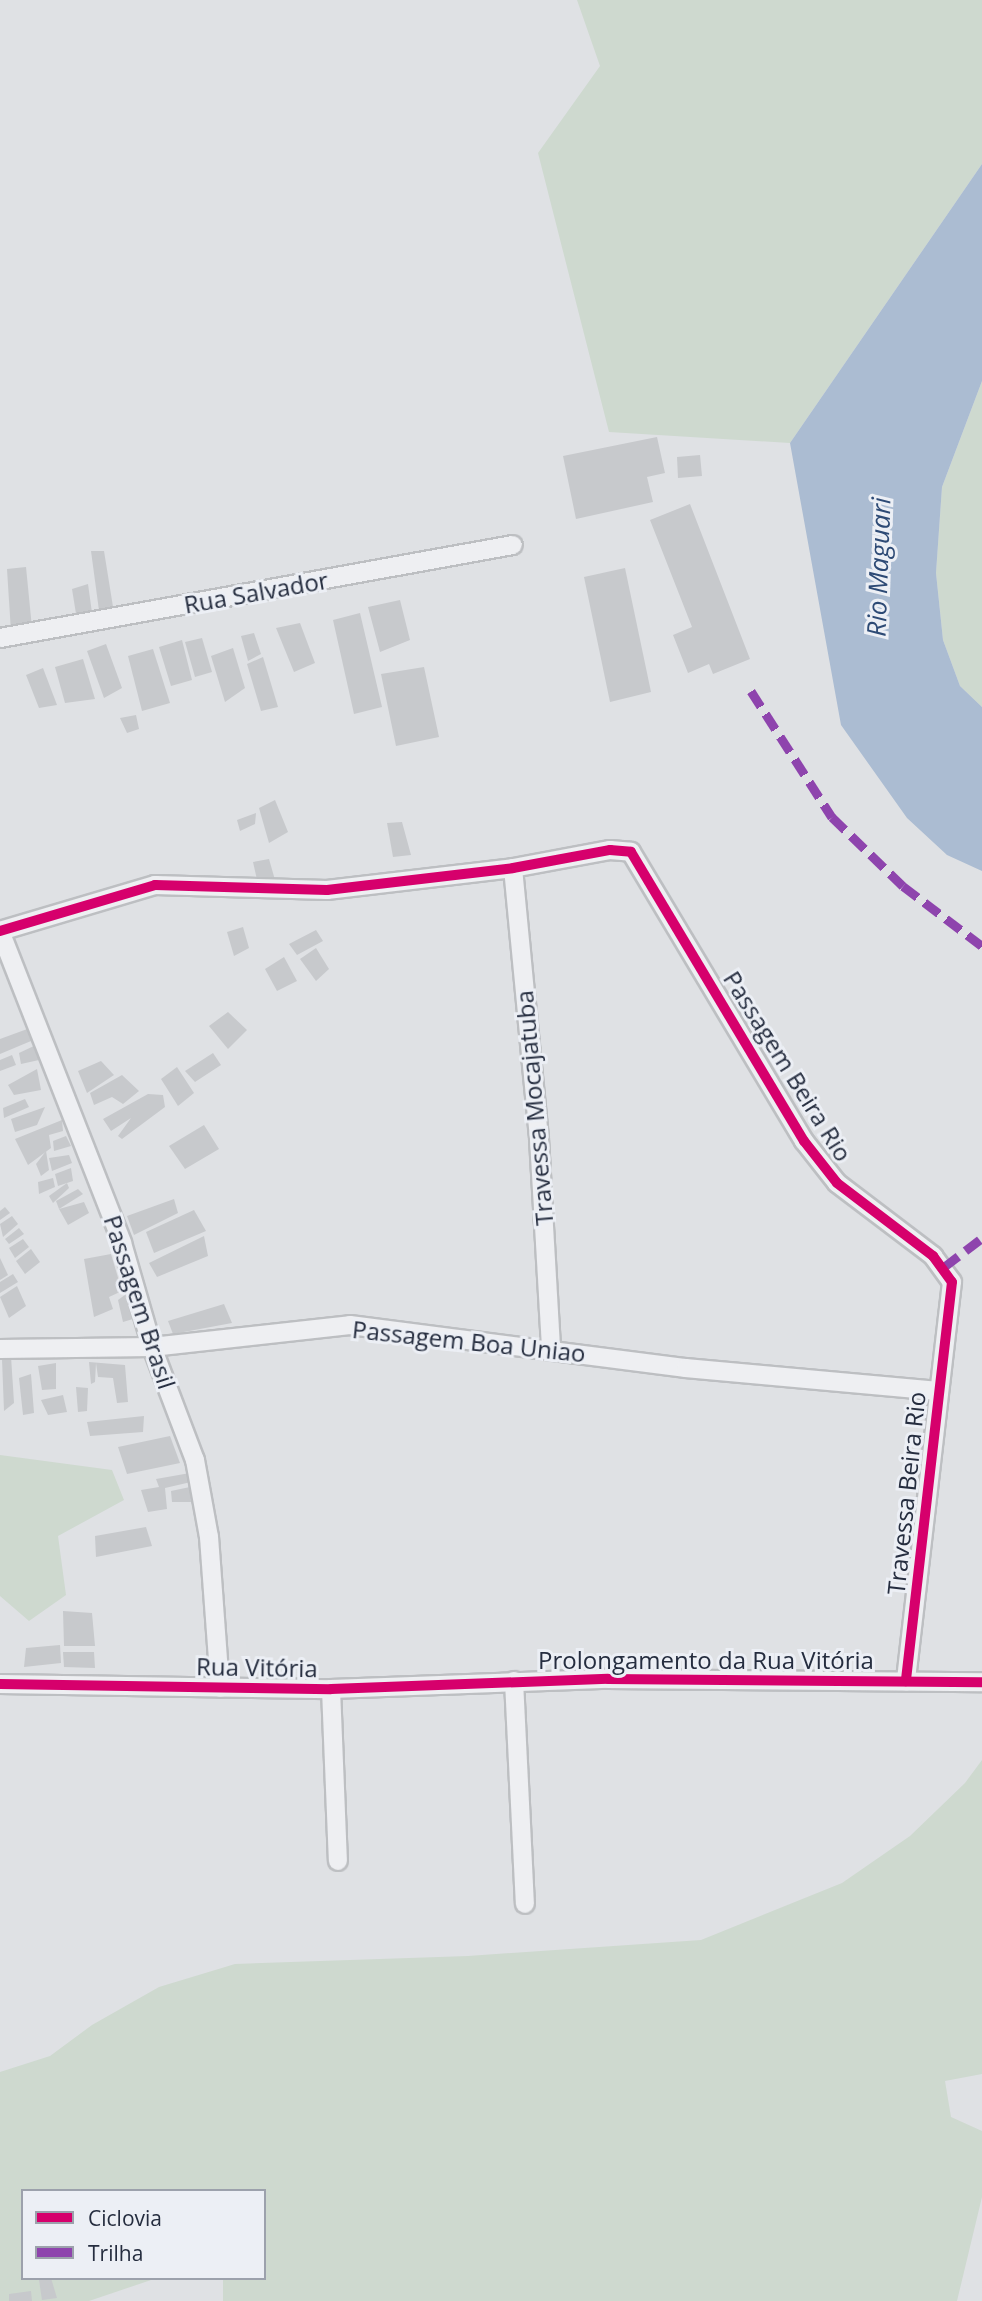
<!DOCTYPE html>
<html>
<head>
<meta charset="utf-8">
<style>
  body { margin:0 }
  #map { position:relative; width:982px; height:2301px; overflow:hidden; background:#dfe1e4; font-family:"Open Sans",sans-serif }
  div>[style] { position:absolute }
  .green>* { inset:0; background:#ced9cf }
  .water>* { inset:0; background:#abbcd2 }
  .building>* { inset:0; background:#c7c9cc }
  .roads { filter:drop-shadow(2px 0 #bdbfc2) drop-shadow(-2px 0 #bdbfc2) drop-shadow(0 2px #bdbfc2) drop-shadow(0 -2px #bdbfc2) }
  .minor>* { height:18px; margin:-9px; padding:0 9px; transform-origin:9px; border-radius:9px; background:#eeeff2 }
  .quiet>* { height:9px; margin-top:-4.5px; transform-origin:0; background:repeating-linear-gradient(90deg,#8e44ad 0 18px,transparent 0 27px) }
  .cycleway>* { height:10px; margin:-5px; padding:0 5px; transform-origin:5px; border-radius:5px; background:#d6006c }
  span { translate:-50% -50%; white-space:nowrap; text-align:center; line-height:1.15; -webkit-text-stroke:6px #eceff5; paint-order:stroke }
  .street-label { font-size:24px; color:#252d3f }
  .water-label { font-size:26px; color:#2d4a75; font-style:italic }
  .legend { position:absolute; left:21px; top:2189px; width:245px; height:91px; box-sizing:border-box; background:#eceff5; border:2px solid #9ca1ac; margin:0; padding:9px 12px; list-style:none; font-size:21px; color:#252d3f }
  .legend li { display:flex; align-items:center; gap:14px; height:35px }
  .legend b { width:35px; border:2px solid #9ca1ac }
</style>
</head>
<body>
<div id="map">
  <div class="green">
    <div style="clip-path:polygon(577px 0,982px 0,982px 164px,790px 443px,609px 432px,538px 153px,600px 66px)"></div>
    <div style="clip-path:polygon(982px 381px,982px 707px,960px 686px,943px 640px,936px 573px,942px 487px)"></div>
    <div style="clip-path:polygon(0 1455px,112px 1470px,124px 1500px,58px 1536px,66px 1595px,29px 1621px,0 1596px)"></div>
    <div style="clip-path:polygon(982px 1760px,982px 2074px,945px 2081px,951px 2117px,982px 2131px,982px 2197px,957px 2301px,223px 2301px,223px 2278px,264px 2278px,264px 2191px,23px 2191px,23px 2278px,157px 2278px,89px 2301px,0 2301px,0 2072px,50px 2056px,92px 2025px,159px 1987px,235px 1964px,468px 1956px,701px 1940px,842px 1883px,910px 1836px,965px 1783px)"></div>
  </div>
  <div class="water">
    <div style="clip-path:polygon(982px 164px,982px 381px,942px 487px,936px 573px,943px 640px,960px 686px,982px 707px,982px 871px,947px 855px,907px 818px,841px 725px,790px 443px)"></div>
  </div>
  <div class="building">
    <div style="clip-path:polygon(657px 437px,665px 473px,647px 477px,653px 502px,576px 519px,563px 456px)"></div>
    <div style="clip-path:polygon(700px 455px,702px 476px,678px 478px,677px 457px)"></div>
    <div style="clip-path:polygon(690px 504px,750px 659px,713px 674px,709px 664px,688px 673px,673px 635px,692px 627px,650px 520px)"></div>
    <div style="clip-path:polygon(91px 551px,104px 551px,114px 613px,100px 618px)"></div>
    <div style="clip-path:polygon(26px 567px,32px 628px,11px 632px,7px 569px)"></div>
    <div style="clip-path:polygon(625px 568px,651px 692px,610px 702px,584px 577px)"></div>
    <div style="clip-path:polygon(88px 584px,93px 620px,77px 620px,72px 589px)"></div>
    <div style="clip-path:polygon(400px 600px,410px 640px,380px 652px,368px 607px)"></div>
    <div style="clip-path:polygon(360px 613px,382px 707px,354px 714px,333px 620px)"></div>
    <div style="clip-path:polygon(300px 623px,315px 663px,294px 672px,276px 628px)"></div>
    <div style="clip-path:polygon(254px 633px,261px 654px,248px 661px,241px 636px)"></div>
    <div style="clip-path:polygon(202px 638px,212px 672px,195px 677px,185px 642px)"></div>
    <div style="clip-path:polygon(182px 640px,192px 680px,171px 686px,159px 647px)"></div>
    <div style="clip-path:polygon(106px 644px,122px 688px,104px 698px,87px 651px)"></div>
    <div style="clip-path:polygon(233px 648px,245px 688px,225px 702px,211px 656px)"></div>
    <div style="clip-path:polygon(153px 649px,170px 703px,142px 711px,128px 656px)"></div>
    <div style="clip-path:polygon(263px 657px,278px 707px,261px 711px,247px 664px)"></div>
    <div style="clip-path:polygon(83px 659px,95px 699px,65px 703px,55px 667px)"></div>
    <div style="clip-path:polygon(424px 667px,439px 737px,396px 746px,381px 674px)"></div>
    <div style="clip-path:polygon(43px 668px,57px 705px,39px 708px,26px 675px)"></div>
    <div style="clip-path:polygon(136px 715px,139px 729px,127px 733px,120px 718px)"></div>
    <div style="clip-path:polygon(275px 800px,288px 832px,269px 843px,259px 808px)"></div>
    <div style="clip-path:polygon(256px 813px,255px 824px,240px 831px,237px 820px)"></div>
    <div style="clip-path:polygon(402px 822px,411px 855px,393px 857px,387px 823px)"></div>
    <div style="clip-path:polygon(269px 859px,275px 880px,258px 884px,253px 862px)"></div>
    <div style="clip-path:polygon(243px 927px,249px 948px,234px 956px,227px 932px)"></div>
    <div style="clip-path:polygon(316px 930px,323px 941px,297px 955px,289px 944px)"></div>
    <div style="clip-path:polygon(316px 948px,329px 969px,316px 981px,300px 959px)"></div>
    <div style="clip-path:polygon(284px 957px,297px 981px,277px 991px,265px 969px)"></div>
    <div style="clip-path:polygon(228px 1012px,247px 1030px,228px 1049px,209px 1026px)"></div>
    <div style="clip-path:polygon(30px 1028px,31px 1041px,0 1054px,0 1039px)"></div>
    <div style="clip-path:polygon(36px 1045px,39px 1060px,21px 1064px,19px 1053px)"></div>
    <div style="clip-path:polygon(213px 1053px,221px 1065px,195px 1082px,185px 1071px)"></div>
    <div style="clip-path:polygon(12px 1055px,16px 1065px,0 1071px,0 1060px)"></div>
    <div style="clip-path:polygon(101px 1061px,114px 1075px,87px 1093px,78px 1071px)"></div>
    <div style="clip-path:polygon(177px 1067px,194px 1093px,178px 1106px,161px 1079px)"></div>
    <div style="clip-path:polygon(37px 1069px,41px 1090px,14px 1095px,8px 1085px)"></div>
    <div style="clip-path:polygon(122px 1075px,139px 1091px,123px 1104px,112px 1097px,94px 1105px,90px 1093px)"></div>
    <div style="clip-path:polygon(148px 1094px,163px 1095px,165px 1107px,122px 1139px,118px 1136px,131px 1118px,111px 1131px,103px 1119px)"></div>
    <div style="clip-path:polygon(25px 1099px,29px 1107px,4px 1118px,3px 1108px)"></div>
    <div style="clip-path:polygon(45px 1107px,37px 1125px,15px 1132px,11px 1119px)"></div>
    <div style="clip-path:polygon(62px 1120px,63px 1131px,49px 1135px,51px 1148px,28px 1165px,15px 1139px)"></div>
    <div style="clip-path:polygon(204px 1125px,219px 1149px,185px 1169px,169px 1146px)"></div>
    <div style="clip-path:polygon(66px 1136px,71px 1146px,54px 1151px,53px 1141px)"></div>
    <div style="clip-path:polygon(46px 1151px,49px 1170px,41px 1176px,36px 1164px)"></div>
    <div style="clip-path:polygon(69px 1155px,72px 1163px,52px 1171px,49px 1158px)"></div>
    <div style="clip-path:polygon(71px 1168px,73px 1181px,58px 1186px,55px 1174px)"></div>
    <div style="clip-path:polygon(53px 1178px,55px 1187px,39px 1194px,38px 1182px)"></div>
    <div style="clip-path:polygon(67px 1183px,69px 1188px,53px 1203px,49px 1196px)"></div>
    <div style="clip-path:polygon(78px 1189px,83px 1194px,59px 1209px,56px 1201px)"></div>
    <div style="clip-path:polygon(174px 1199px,178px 1213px,134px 1235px,127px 1216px)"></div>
    <div style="clip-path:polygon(84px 1202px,89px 1213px,68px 1225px,59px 1209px)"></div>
    <div style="clip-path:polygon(5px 1207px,10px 1213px,0 1220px,0 1211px)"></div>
    <div style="clip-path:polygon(194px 1210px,206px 1231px,154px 1253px,146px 1232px)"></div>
    <div style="clip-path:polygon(12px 1216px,18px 1224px,3px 1237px,0 1224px)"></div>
    <div style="clip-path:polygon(19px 1228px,24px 1234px,9px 1244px,5px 1239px)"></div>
    <div style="clip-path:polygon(204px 1236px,208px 1256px,157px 1277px,149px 1263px)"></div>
    <div style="clip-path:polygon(23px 1239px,29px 1247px,15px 1258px,9px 1248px)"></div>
    <div style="clip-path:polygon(31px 1249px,40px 1262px,25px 1274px,16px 1261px)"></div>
    <div style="clip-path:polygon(111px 1254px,122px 1291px,109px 1297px,113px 1309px,94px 1317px,84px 1259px)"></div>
    <div style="clip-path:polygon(0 1258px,8px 1275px,0 1280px)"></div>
    <div style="clip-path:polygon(13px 1274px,18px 1282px,0 1293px,0 1282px)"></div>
    <div style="clip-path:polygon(17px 1286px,26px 1306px,9px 1318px,0 1297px)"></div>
    <div style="clip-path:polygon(129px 1292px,133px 1319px,123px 1322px,118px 1300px)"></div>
    <div style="clip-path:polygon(224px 1304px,232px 1323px,173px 1334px,168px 1321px)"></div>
    <div style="clip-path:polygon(11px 1356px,14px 1403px,4px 1411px,2px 1359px)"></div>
    <div style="clip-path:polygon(89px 1362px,125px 1365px,128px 1402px,117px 1403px,113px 1378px,98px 1377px,96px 1363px,95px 1382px,91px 1384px)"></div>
    <div style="clip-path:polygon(56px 1363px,56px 1389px,42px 1390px,38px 1366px)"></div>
    <div style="clip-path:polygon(31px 1374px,34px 1413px,23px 1415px,19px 1378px)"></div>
    <div style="clip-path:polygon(76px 1387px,88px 1388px,87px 1411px,78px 1412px)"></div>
    <div style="clip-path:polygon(63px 1395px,67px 1412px,48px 1415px,41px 1400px)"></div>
    <div style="clip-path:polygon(144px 1416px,143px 1432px,90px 1436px,87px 1422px)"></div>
    <div style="clip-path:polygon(170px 1436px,180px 1463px,127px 1474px,118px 1447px)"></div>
    <div style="clip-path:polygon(190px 1473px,191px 1482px,165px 1488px,167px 1509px,148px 1512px,141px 1490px,159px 1487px,156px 1479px)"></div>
    <div style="clip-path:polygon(190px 1487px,191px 1502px,172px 1502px,171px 1491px)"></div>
    <div style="clip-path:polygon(146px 1527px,152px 1546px,96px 1557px,95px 1536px)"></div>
    <div style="clip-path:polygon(63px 1611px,92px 1613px,95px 1646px,64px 1646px)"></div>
    <div style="clip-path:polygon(60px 1645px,61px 1663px,24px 1667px,26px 1648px)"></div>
    <div style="clip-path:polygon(63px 1652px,94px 1652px,95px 1668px,64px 1667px)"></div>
    <div style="clip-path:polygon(51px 2278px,57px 2298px,42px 2300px,39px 2280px)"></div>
    <div style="clip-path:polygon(31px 2291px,32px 2301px,9px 2301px,9px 2294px)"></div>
  </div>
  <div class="roads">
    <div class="minor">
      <div style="left:0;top:638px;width:521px;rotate:-10.28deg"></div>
      <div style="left:513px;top:868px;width:272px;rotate:84.5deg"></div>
      <div style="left:539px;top:1139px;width:210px;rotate:86.7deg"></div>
      <div style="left:0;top:931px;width:162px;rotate:-16.5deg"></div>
      <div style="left:155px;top:885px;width:172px;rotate:1.7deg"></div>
      <div style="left:327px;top:890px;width:187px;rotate:-6.7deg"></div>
      <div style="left:513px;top:868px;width:99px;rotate:-10.5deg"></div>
      <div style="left:610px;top:850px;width:21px;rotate:5deg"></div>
      <div style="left:631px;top:852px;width:337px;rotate:59.1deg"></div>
      <div style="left:804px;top:1141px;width:53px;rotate:51.8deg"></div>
      <div style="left:837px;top:1183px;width:121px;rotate:37.2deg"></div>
      <div style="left:933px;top:1256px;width:32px;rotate:54deg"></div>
      <div style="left:952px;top:1282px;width:402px;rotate:96.6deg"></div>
      <div style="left:0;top:931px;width:335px;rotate:68.6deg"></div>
      <div style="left:122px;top:1243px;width:108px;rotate:73.9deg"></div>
      <div style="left:152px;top:1347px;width:121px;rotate:69.2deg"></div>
      <div style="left:195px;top:1460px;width:78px;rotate:79.7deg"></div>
      <div style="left:209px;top:1537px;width:151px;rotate:85.8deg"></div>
      <div style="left:0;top:1349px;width:152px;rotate:-0.8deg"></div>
      <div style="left:152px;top:1347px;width:199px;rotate:-6.3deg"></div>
      <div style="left:350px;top:1325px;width:339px;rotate:7.3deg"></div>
      <div style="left:686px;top:1368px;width:253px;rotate:5.2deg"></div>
      <div style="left:514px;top:1681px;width:223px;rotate:87.2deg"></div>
      <div style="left:0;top:1684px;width:331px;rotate:0.9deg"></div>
      <div style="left:331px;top:1689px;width:277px;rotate:-2.1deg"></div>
      <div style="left:608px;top:1679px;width:374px;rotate:0.5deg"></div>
      <div style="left:331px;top:1689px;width:172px;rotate:87.7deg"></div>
    </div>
  </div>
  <div class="quiet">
    <div style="left:751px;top:691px;width:150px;rotate:57.3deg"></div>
    <div style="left:832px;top:817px;width:99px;rotate:44.2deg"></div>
    <div style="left:903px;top:886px;width:99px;rotate:37.2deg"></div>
    <div style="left:944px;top:1267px;width:48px;rotate:-37.3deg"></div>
  </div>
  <div class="cycleway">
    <div style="left:0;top:931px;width:162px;rotate:-16.5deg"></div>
    <div style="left:155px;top:885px;width:172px;rotate:1.7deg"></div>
    <div style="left:327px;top:890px;width:187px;rotate:-6.7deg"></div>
    <div style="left:513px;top:868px;width:99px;rotate:-10.5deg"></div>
    <div style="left:610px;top:850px;width:21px;rotate:5deg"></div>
    <div style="left:631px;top:852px;width:337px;rotate:59.1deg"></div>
    <div style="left:804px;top:1141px;width:53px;rotate:51.8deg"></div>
    <div style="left:837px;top:1183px;width:121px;rotate:37.2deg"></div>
    <div style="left:933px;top:1256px;width:32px;rotate:54deg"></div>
    <div style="left:952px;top:1282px;width:402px;rotate:96.6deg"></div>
    <div style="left:0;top:1684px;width:331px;rotate:0.9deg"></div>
    <div style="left:331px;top:1689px;width:277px;rotate:-2.1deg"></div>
    <div style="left:608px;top:1679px;width:374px;rotate:0.5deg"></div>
  </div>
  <div class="street-label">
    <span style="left:256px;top:592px;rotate:-10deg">Rua Salvador</span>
    <span style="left:788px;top:1066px;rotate:58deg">Passagem Beira Rio</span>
    <span style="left:534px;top:1108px;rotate:-95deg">Travessa Mocajatuba</span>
    <span style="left:140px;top:1302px;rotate:72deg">Passagem Brasil</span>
    <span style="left:469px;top:1341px;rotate:6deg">Passagem Boa Uniao</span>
    <span style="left:906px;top:1493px;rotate:-84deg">Travessa Beira Rio</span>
    <span style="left:706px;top:1660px">Prolongamento da Rua Vitória</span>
    <span style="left:257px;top:1667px;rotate:1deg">Rua Vitória</span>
  </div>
  <div class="water-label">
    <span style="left:879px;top:567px;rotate:-88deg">Rio Maguari</span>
  </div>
  <ul class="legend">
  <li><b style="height:9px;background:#d6006c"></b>Ciclovia</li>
  <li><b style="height:9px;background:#8e44ad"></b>Trilha</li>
  </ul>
</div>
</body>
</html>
